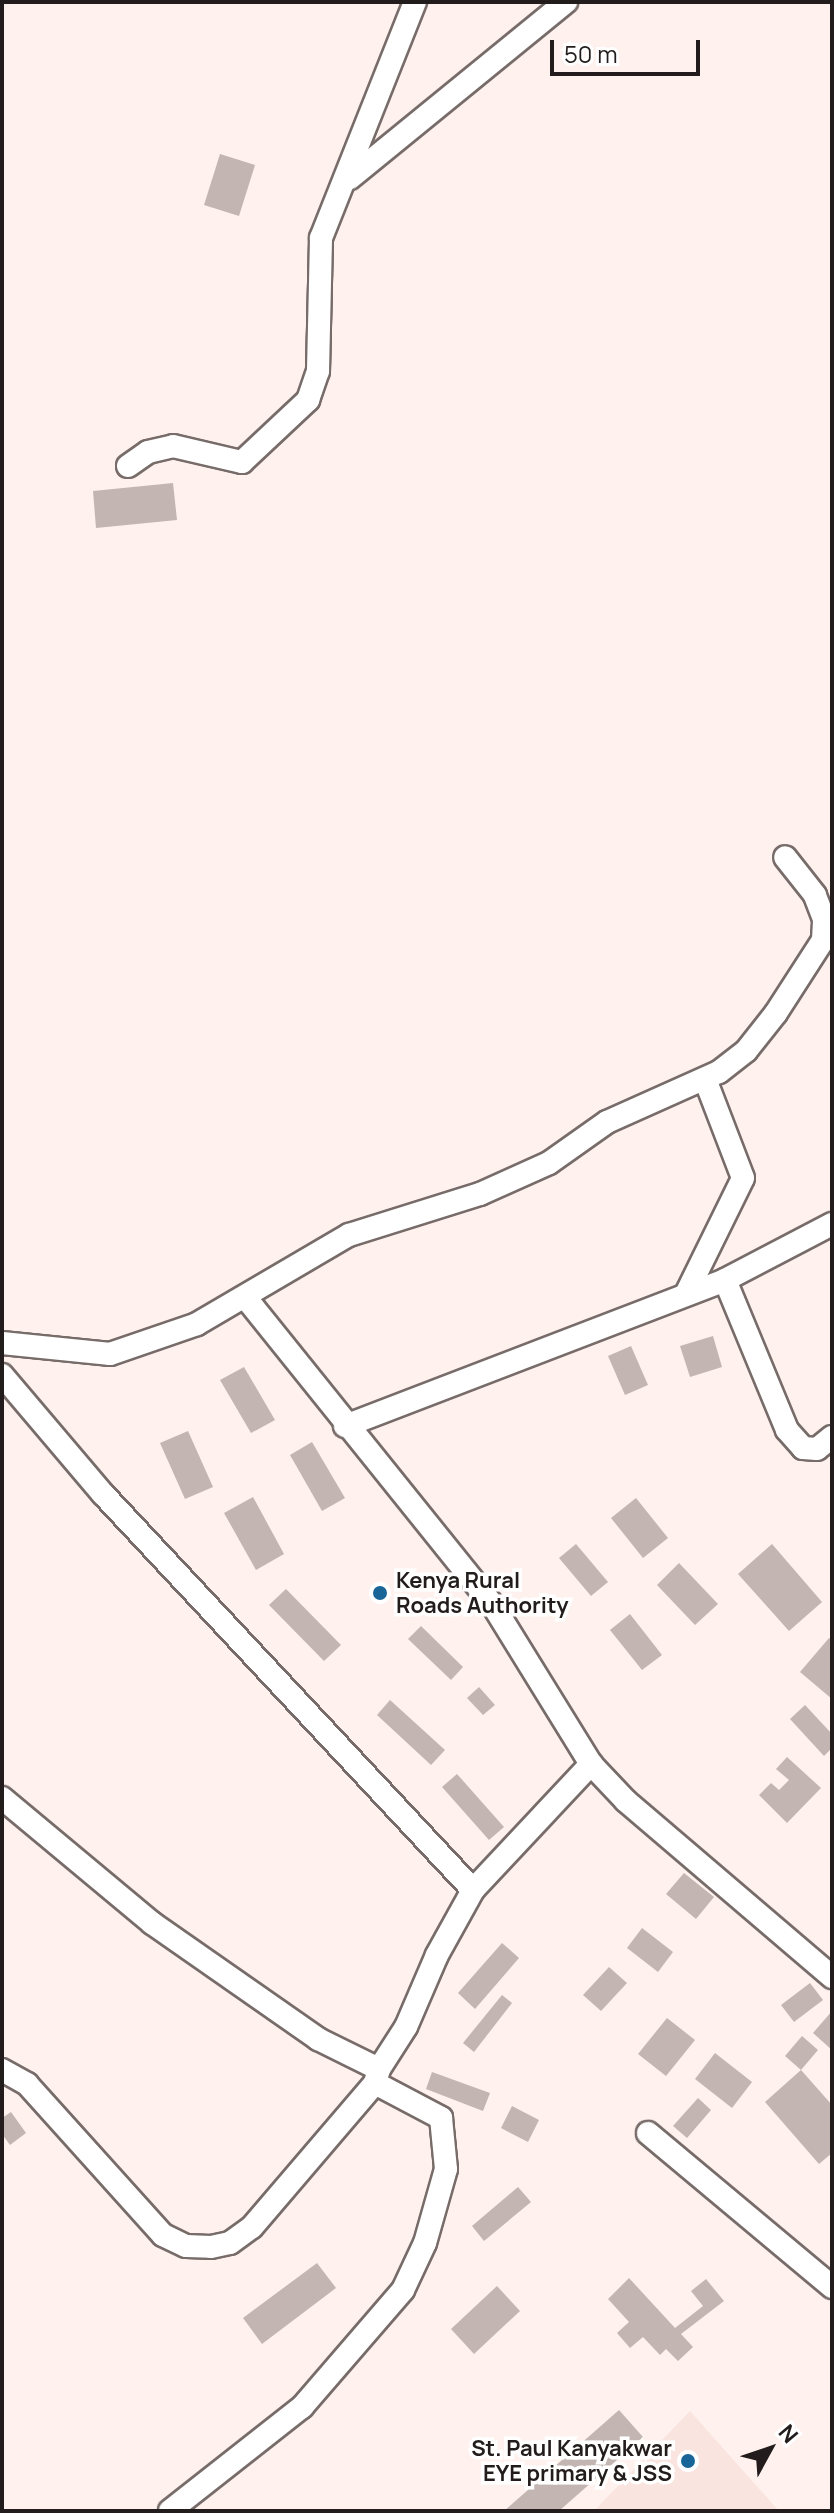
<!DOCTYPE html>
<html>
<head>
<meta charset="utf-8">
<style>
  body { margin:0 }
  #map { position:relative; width:834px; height:2513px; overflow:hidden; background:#fef1ee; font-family:Manrope,sans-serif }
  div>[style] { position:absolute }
  .built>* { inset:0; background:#fae4df }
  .building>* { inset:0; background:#c2b5b2 }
  .roads { filter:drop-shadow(2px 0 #776c69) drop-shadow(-2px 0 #776c69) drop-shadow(0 2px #776c69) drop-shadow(0 -2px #776c69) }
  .street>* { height:22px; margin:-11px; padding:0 11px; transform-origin:11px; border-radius:11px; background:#fff }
  .dots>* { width:22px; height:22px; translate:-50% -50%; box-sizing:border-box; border:4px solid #fff; border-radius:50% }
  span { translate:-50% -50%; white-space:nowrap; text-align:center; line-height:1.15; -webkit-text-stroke:7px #fff; paint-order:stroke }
  .poi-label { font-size:22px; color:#221d1c; font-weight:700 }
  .left { translate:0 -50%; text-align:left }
  .right { translate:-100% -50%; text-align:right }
  .frame { position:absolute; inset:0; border:4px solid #221d1c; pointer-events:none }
  .north { position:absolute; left:730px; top:2409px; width:80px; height:80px; -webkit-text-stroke:6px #fff; paint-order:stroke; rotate:50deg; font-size:22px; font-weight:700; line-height:32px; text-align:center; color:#221d1c }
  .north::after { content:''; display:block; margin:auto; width:28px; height:36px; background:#221d1c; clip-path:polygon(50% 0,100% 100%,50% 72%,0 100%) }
  .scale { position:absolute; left:550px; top:40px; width:150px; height:36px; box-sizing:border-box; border:4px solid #221d1c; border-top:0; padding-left:10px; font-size:24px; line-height:28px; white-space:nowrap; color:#221d1c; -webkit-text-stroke:6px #fff; paint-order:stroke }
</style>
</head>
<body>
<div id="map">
  <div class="built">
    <div style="clip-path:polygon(690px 2411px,779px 2511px,594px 2511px)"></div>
  </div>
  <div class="building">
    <div style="clip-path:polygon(220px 154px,255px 165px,239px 216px,204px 205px)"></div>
    <div style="clip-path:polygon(173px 483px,177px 520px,96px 528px,93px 491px)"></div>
    <div style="clip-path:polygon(713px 1336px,722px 1367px,690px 1377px,680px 1346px)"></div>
    <div style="clip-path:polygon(631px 1346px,648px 1385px,625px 1395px,608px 1356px)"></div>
    <div style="clip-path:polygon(244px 1367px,275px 1420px,251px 1433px,220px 1380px)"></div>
    <div style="clip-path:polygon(188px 1431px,213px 1487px,185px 1499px,160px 1443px)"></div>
    <div style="clip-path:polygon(312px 1442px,345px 1498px,322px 1511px,290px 1455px)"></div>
    <div style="clip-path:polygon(253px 1497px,284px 1554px,256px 1570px,224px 1513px)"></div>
    <div style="clip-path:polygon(636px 1498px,668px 1538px,643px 1558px,611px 1518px)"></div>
    <div style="clip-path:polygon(576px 1544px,608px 1582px,591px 1596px,559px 1558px)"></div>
    <div style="clip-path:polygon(772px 1544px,822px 1602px,789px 1631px,738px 1574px)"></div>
    <div style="clip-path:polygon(679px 1563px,718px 1604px,695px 1625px,657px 1585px)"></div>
    <div style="clip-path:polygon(286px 1589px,341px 1645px,324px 1661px,269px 1605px)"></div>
    <div style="clip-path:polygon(630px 1614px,662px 1655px,642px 1670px,610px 1630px)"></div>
    <div style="clip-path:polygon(421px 1626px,463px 1667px,451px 1680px,408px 1639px)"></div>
    <div style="clip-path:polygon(829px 1638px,832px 1640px,832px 1699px,800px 1672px)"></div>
    <div style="clip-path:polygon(479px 1687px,495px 1705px,483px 1715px,467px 1698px)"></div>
    <div style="clip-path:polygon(390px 1700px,445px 1750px,431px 1765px,377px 1715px)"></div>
    <div style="clip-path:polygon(805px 1705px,832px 1734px,832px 1748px,824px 1756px,790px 1719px)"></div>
    <div style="clip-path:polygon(787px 1757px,821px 1788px,787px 1823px,759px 1795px,771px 1783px,779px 1790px,789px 1780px,776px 1769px)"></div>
    <div style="clip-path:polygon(457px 1774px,504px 1827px,489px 1840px,442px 1787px)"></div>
    <div style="clip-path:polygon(684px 1873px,714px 1897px,696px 1919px,666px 1894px)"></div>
    <div style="clip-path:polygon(642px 1928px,673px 1952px,658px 1972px,627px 1948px)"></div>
    <div style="clip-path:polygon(502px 1943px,519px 1958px,475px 2009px,458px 1993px)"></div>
    <div style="clip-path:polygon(609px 1967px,627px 1983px,601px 2011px,583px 1995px)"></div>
    <div style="clip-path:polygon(810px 1983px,823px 2000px,794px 2022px,781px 2005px)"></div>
    <div style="clip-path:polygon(502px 1995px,512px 2003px,474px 2052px,463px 2043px)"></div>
    <div style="clip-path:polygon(832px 2011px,832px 2050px,813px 2033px)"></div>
    <div style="clip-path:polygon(667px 2018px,695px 2040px,666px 2076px,638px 2054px)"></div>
    <div style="clip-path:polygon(802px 2036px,818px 2050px,801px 2070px,785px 2056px)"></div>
    <div style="clip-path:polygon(715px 2053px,752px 2082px,732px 2108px,695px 2079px)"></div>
    <div style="clip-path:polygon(801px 2070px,832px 2105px,832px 2153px,819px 2164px,765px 2102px)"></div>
    <div style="clip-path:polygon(432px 2072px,490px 2093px,483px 2111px,426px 2089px)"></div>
    <div style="clip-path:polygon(698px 2098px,711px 2110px,687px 2138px,673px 2126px)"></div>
    <div style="clip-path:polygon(512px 2106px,539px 2120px,528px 2142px,501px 2128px)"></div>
    <div style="clip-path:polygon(11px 2112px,26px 2133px,10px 2145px,2px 2134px,2px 2118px)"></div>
    <div style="clip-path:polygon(518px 2187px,531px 2202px,484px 2241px,472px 2226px)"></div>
    <div style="clip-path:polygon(317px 2263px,336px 2288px,262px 2344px,243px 2318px)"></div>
    <div style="clip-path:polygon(629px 2278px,675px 2328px,703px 2306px,691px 2291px,706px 2279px,724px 2301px,681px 2334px,693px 2347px,678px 2361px,666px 2349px,660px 2355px,643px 2337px,630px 2348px,617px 2333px,629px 2322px,608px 2299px)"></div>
    <div style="clip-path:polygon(497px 2286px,520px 2311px,474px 2354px,451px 2329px)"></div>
    <div style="clip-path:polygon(619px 2410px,643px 2437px,559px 2511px,504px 2511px)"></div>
  </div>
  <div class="roads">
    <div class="street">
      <div style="left:350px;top:178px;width:279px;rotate:-39.2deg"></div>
      <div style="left:128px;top:466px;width:24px;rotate:-35deg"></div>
      <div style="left:148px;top:452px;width:26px;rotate:-13deg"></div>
      <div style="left:173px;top:446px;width:71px;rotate:13.1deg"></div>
      <div style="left:242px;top:462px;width:91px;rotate:-43.2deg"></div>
      <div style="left:308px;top:400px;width:31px;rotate:-71deg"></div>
      <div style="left:318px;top:371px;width:133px;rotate:-88.7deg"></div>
      <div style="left:321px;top:238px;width:254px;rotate:-68.3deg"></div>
      <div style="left:725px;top:1280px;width:162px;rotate:67.5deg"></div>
      <div style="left:787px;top:1430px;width:24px;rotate:48deg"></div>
      <div style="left:803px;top:1448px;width:14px;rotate:4deg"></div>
      <div style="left:817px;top:1449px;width:19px;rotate:-39deg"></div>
      <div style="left:686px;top:1294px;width:129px;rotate:-63.8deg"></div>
      <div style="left:743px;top:1178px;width:106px;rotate:-111deg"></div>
      <div style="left:245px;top:1297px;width:398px;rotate:51.2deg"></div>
      <div style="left:494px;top:1607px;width:185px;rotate:58.3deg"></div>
      <div style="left:591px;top:1764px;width:51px;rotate:46.6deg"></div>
      <div style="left:626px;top:1801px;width:271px;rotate:40.5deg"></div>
      <div style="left:2px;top:1343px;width:109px;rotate:5.8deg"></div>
      <div style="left:110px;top:1354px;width:92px;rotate:-19deg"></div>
      <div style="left:197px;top:1324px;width:176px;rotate:-30.4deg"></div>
      <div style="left:349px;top:1235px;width:137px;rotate:-17.4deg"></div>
      <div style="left:480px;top:1194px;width:76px;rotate:-24.2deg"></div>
      <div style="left:549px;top:1163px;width:71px;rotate:-35.3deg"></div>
      <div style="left:607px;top:1122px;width:123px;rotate:-24.1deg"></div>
      <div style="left:719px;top:1072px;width:34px;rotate:-38deg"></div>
      <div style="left:746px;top:1051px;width:48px;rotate:-51.7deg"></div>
      <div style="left:776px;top:1013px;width:87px;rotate:-57.2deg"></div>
      <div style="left:823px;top:940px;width:21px;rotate:-87deg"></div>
      <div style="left:824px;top:919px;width:26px;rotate:-111deg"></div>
      <div style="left:815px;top:895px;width:48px;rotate:-128.3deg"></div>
      <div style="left:2px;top:1375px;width:156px;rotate:49.7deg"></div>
      <div style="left:103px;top:1494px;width:542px;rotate:46.94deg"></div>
      <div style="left:345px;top:1426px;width:407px;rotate:-21deg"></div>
      <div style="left:725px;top:1280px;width:121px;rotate:-27.6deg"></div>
      <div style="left:2px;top:1798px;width:195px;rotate:39.8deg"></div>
      <div style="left:152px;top:1923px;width:203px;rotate:34.9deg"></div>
      <div style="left:318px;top:2039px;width:68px;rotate:26.2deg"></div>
      <div style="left:379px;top:2069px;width:15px;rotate:106deg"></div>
      <div style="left:375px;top:2083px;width:75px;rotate:27.9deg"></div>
      <div style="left:441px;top:2118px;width:51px;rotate:84.4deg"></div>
      <div style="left:446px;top:2169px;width:77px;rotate:105.8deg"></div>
      <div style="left:425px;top:2243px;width:52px;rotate:115.1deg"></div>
      <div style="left:403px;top:2290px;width:155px;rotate:130.8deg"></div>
      <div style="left:302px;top:2407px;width:168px;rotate:141.8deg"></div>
      <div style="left:379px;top:2069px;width:50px;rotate:-57.3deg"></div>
      <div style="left:406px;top:2027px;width:78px;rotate:-66.7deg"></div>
      <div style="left:437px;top:1955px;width:74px;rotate:-61deg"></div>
      <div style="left:473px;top:1890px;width:173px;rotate:-46.9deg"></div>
      <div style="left:2px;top:2070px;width:29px;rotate:29deg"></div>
      <div style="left:27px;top:2084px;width:203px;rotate:48deg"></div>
      <div style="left:163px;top:2235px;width:25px;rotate:26deg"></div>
      <div style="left:186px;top:2246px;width:25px;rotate:2deg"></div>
      <div style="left:211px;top:2247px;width:19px;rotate:-12deg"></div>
      <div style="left:230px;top:2243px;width:27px;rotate:-36deg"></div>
      <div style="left:252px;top:2227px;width:189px;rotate:-49.5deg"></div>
      <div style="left:648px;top:2133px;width:240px;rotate:39.9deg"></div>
    </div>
  </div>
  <div class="dots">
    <div style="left:380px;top:1593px;background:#1a6598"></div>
    <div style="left:688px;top:2461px;background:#1a6598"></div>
  </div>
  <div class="poi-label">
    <span class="left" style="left:396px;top:1593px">Kenya Rural<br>Roads Authority</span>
    <span class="right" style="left:672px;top:2461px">St. Paul Kanyakwar<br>EYE primary &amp; JSS</span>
  </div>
  <div class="frame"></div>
  <div class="north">N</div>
  <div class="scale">50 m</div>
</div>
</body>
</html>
